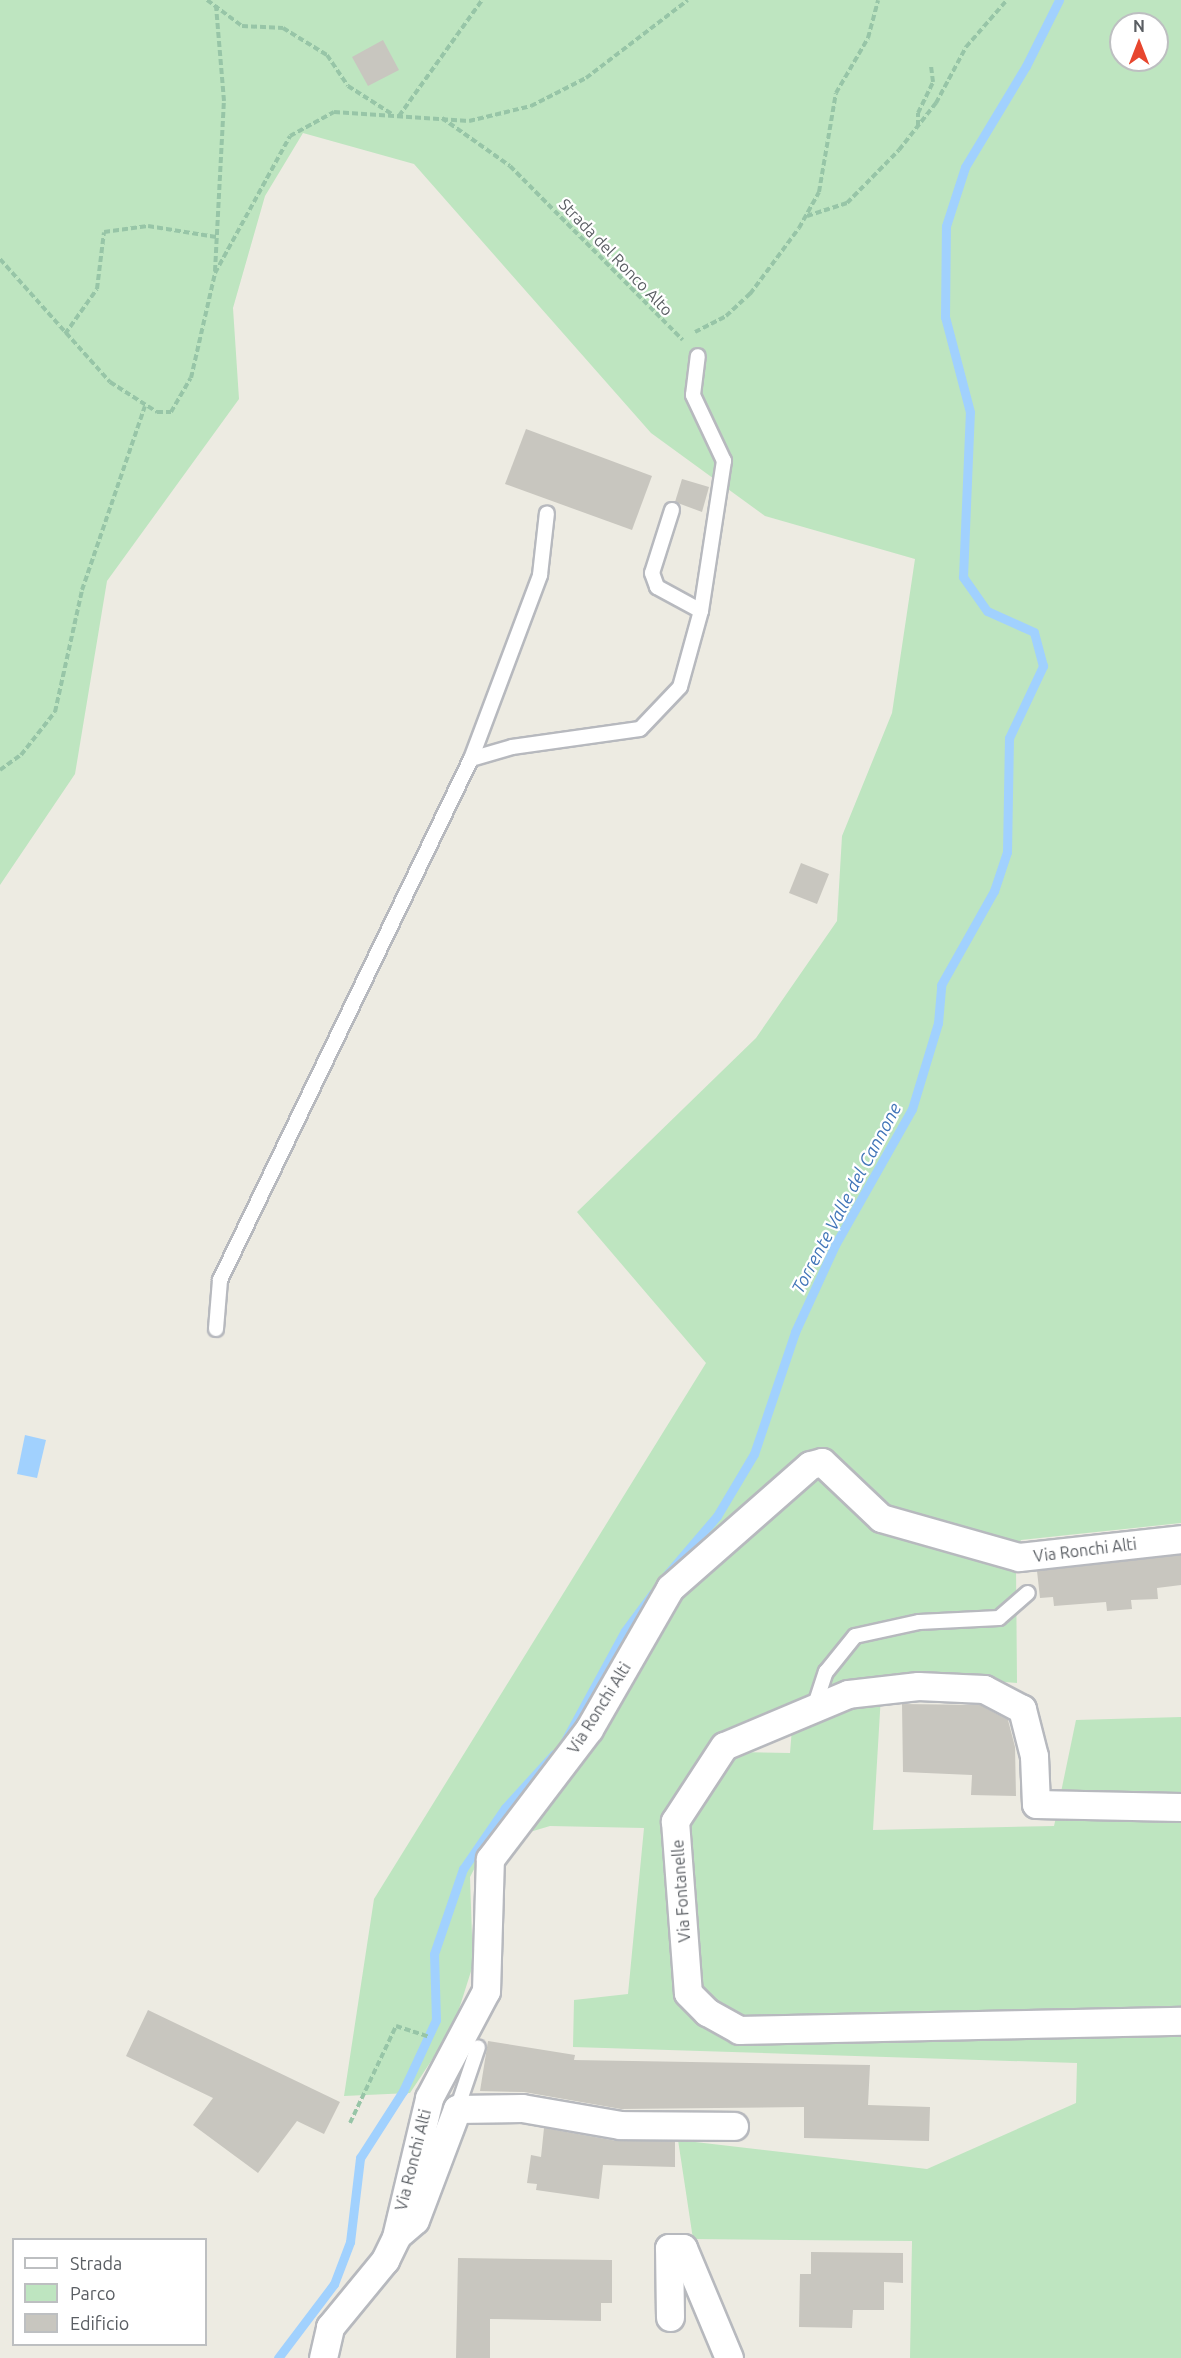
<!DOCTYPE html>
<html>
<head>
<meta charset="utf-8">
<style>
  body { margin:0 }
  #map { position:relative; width:1181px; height:2358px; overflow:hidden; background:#edebe2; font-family:Ubuntu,sans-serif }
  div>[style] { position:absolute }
  .green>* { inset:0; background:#bee5c0 }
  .water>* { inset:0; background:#a1d1fe }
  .stream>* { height:9px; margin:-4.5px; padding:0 4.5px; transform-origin:4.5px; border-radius:4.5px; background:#a1d1fe }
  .building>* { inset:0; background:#c8c6bf }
  .path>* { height:4px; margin-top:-2px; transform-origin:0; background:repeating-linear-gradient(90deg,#97c5a7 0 6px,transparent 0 9px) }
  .roads { filter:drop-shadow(2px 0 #b7b9be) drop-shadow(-2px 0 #b7b9be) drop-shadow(0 2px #b7b9be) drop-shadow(0 -2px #b7b9be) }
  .lane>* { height:14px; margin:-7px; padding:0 7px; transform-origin:7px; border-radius:7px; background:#fff }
  .street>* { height:27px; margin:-13.5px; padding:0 13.5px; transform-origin:13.5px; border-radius:13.5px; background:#fff }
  span { translate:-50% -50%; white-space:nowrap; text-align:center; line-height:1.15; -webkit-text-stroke:4.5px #fff; paint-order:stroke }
  .street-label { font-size:16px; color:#5a5e63 }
  .water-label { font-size:18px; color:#4175b8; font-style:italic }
  .legend { position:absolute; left:12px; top:2238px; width:195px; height:108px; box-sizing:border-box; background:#fff; border:2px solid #bdbfc1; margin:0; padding:8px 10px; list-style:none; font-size:18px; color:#5a5e63 }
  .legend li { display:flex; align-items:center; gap:12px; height:30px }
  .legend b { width:30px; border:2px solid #bdbfc1 }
  .north { position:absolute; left:1109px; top:12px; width:60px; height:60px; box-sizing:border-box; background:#fff; border:2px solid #bdbfc1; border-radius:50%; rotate:0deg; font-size:16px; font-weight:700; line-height:24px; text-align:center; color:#5a5e63 }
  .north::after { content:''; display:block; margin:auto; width:21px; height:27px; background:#e7462e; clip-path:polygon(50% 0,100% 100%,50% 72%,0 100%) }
</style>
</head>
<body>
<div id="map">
  <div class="green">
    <div style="clip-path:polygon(evenodd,0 0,1181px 0,1181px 1523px,1021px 1540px,1016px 1552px,883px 1513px,820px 1450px,686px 1568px,715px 1519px,651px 1592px,611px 1650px,579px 1729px,482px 1854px,470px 1877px,473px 1965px,453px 2028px,410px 2093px,344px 2096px,374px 1899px,706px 1363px,577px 1212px,756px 1038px,837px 921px,842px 836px,892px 713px,915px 559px,765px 516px,651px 433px,414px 164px,303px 133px,265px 196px,233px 308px,239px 399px,107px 581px,75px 774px,0 885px,0 0,1121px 24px,1157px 24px,1157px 60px,1121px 60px,1121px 24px)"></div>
    <div style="clip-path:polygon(820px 1470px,878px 1523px,1016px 1565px,1017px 1683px,929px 1676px,715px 1743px,681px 1799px,682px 1980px,736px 2035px,1070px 2037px,1181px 2032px,1181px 2358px,910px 2358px,912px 2241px,693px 2239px,678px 2140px,927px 2169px,1076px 2103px,1077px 2063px,573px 2047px,574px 2000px,628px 1994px,644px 1828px,550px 1826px,523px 1834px,673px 1589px)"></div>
    <div style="clip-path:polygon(881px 1695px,873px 1830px,1054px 1826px,1057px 1813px,1181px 1816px,1181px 2014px,750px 2023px,717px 2007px,694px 1987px,696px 1887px,686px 1845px,689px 1817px,735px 1752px,790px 1753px,792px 1728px)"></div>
    <div style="clip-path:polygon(1181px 1717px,1181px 1797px,1060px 1797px,1076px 1720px)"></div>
  </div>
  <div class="water">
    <div style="clip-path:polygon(25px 1435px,46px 1440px,37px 1478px,17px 1474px)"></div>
  </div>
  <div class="stream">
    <div style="left:665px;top:1577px;width:80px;rotate:-49.6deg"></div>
    <div style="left:717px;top:1516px;width:72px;rotate:-59.2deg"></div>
    <div style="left:754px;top:1454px;width:129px;rotate:-71.4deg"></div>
    <div style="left:795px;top:1332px;width:96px;rotate:-65.3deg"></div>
    <div style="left:835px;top:1245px;width:156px;rotate:-60.5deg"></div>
    <div style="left:912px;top:1109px;width:90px;rotate:-73.2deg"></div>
    <div style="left:938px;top:1023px;width:38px;rotate:-85deg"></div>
    <div style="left:941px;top:985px;width:108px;rotate:-60.6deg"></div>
    <div style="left:994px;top:891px;width:41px;rotate:-71.6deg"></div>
    <div style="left:1007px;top:852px;width:114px;rotate:-89deg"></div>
    <div style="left:1009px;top:738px;width:80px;rotate:-64.7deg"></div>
    <div style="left:1043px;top:666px;width:35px;rotate:-105deg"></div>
    <div style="left:1034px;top:632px;width:51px;rotate:-155.9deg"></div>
    <div style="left:987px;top:611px;width:42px;rotate:-125.2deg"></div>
    <div style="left:963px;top:577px;width:165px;rotate:-87.6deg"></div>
    <div style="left:970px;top:412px;width:98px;rotate:-104.7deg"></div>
    <div style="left:945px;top:317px;width:91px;rotate:-89.4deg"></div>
    <div style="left:946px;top:226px;width:62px;rotate:-72.1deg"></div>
    <div style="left:965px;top:167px;width:118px;rotate:-58.9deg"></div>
    <div style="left:1026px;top:66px;width:74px;rotate:-63.4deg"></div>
    <div style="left:565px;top:1741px;width:125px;rotate:-61.4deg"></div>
    <div style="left:625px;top:1631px;width:47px;rotate:-53.6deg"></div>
    <div style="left:278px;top:2358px;width:93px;rotate:-52.9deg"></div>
    <div style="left:334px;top:2284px;width:45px;rotate:-69.1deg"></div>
    <div style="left:350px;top:2242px;width:85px;rotate:-83.2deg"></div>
    <div style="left:360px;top:2158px;width:80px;rotate:-57.3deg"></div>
    <div style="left:403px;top:2091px;width:78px;rotate:-65.1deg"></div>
    <div style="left:436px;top:2020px;width:66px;rotate:-91.7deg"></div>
    <div style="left:434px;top:1954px;width:90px;rotate:-71.2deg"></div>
    <div style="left:463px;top:1869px;width:74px;rotate:-55.5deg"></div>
    <div style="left:505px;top:1808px;width:73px;rotate:-47.8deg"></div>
  </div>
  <div class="building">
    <div style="clip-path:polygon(383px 40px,399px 70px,368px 86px,352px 57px)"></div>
    <div style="clip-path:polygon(526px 429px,652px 476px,632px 530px,505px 484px)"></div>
    <div style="clip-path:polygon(682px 479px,709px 487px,702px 512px,675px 502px)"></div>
    <div style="clip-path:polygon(801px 863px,829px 874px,817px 904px,789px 893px)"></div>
    <div style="clip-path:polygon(1181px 1555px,1181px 1585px,1157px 1588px,1158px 1599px,1131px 1600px,1132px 1609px,1107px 1611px,1106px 1602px,1054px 1606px,1053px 1597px,1040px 1598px,1037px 1571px)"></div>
    <div style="clip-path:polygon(902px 1704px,980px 1705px,1008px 1720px,1015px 1747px,1016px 1796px,971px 1795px,972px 1775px,903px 1772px)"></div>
    <div style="clip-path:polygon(148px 2010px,340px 2102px,324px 2134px,297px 2121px,258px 2173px,193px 2125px,213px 2098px,126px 2056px)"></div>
    <div style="clip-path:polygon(488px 2041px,575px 2055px,574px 2060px,870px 2065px,868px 2105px,930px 2107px,929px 2141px,804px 2138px,804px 2107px,621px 2109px,524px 2092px,480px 2091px)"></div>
    <div style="clip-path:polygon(544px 2128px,617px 2141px,675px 2141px,675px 2167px,603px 2165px,599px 2199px,536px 2190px,537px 2184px,527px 2183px,531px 2155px,541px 2157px)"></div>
    <div style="clip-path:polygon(811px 2252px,903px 2253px,903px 2283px,884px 2282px,884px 2310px,853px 2310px,852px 2328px,799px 2327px,800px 2274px,811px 2274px)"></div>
    <div style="clip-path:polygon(458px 2258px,612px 2260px,612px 2303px,601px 2303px,601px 2321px,490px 2319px,490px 2358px,456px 2358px)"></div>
  </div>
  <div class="path">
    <div style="left:207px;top:0;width:44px;rotate:36.6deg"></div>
    <div style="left:242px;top:26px;width:41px;rotate:2.8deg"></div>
    <div style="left:283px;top:28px;width:52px;rotate:31.5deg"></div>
    <div style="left:327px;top:55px;width:37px;rotate:56deg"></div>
    <div style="left:348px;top:86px;width:52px;rotate:32.5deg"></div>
    <div style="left:399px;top:116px;width:143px;rotate:-54.4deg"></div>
    <div style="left:442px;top:118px;width:83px;rotate:35.2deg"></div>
    <div style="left:510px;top:166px;width:245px;rotate:45.2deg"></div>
    <div style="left:918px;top:126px;width:13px;rotate:-90deg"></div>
    <div style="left:918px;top:113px;width:34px;rotate:-64deg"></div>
    <div style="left:933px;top:82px;width:16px;rotate:-97deg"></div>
    <div style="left:807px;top:216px;width:42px;rotate:-18deg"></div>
    <div style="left:847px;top:203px;width:74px;rotate:-45.5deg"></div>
    <div style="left:899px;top:150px;width:60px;rotate:-51.8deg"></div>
    <div style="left:936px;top:103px;width:64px;rotate:-61.8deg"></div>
    <div style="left:966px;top:47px;width:62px;rotate:-48.9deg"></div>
    <div style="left:0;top:259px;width:165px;rotate:48.2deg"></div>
    <div style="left:110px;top:382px;width:56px;rotate:32.6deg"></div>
    <div style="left:157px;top:412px;width:14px"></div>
    <div style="left:171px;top:412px;width:39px;rotate:-60deg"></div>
    <div style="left:191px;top:378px;width:108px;rotate:-77.1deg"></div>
    <div style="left:215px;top:273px;width:156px;rotate:-61.3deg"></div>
    <div style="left:290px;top:136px;width:50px;rotate:-28.6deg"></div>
    <div style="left:334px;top:112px;width:135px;rotate:3.8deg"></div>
    <div style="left:469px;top:121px;width:64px;rotate:-13.6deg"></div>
    <div style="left:531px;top:106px;width:62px;rotate:-27deg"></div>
    <div style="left:586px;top:78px;width:128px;rotate:-37.4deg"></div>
    <div style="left:215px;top:271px;width:170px;rotate:-87deg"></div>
    <div style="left:224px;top:101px;width:96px;rotate:-94.8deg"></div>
    <div style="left:695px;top:332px;width:35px;rotate:-27deg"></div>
    <div style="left:726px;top:316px;width:33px;rotate:-43deg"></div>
    <div style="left:750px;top:294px;width:82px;rotate:-53.4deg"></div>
    <div style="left:799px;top:228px;width:41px;rotate:-60.9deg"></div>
    <div style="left:819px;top:192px;width:100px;rotate:-80.3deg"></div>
    <div style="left:836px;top:93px;width:64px;rotate:-59.8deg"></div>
    <div style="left:868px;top:38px;width:39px;rotate:-75deg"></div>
    <div style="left:65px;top:334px;width:55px;rotate:-54.6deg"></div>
    <div style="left:97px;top:289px;width:57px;rotate:-83deg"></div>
    <div style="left:104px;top:232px;width:44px;rotate:-7.8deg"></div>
    <div style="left:148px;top:226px;width:69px;rotate:9.2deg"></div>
    <div style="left:0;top:770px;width:26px;rotate:-36deg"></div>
    <div style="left:21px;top:755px;width:55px;rotate:-51.7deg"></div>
    <div style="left:55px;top:712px;width:125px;rotate:-77.5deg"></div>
    <div style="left:82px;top:590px;width:194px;rotate:-71.1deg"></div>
    <div style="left:350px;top:2123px;width:107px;rotate:-64.6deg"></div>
    <div style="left:396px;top:2026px;width:35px;rotate:18deg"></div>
  </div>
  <div class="roads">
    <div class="lane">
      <div style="left:672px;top:510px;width:66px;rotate:107.6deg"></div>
      <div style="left:652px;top:573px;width:15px;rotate:70deg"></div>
      <div style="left:657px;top:587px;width:50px;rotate:28.6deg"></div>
      <div style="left:471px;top:759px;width:43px;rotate:-16.3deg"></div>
      <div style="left:512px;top:747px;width:129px;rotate:-8deg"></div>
      <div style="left:640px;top:729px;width:58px;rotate:-46.4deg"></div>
      <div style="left:680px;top:687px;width:79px;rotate:-74.6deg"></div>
      <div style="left:701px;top:611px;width:152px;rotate:-81.3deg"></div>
      <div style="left:724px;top:461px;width:73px;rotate:-115.2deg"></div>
      <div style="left:693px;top:395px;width:39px;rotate:-83deg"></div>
      <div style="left:216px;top:1329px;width:49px;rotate:-85.3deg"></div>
      <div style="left:220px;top:1280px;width:578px;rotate:-64.28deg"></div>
      <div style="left:471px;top:759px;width:197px;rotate:-69.4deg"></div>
      <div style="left:540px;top:575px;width:62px;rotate:-83.6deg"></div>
      <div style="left:814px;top:1708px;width:38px;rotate:-72deg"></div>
      <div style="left:826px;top:1672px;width:46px;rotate:-51.1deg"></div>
      <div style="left:855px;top:1636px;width:66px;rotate:-12.3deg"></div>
      <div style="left:919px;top:1622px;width:80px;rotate:-2.9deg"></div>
      <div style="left:999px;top:1618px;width:38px;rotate:-41deg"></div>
      <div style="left:457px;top:2109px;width:65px;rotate:-71.3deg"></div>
    </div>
    <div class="street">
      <div style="left:1181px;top:1807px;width:145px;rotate:-178.8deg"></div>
      <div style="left:1036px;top:1804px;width:48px;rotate:-92.4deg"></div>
      <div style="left:1034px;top:1756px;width:49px;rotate:-104.3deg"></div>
      <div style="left:1022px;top:1709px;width:43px;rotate:-152.2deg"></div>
      <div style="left:984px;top:1689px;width:66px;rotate:-177.4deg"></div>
      <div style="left:918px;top:1686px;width:70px;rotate:173.5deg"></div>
      <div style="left:848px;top:1694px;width:134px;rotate:157.2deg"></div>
      <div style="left:724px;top:1746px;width:90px;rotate:123.2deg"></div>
      <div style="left:675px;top:1821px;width:172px;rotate:85.7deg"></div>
      <div style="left:688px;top:1993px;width:27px;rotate:45deg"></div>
      <div style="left:707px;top:2012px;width:37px;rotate:29deg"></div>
      <div style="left:739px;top:2030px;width:442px;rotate:-1.2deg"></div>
      <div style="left:401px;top:2232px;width:18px;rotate:-41deg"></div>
      <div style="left:415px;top:2220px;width:119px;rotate:-69.3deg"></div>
      <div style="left:457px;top:2109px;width:65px;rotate:-0.9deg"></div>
      <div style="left:522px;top:2108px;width:99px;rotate:9.8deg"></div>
      <div style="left:620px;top:2125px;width:114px;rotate:0.5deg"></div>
      <div style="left:670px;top:2317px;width:69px;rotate:-90.8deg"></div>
      <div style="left:669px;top:2248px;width:14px"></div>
      <div style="left:683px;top:2248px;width:119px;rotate:67.3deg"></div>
      <div style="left:323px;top:2358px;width:32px;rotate:-77deg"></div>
      <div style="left:330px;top:2327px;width:87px;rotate:-50.6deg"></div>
      <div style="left:385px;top:2260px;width:25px;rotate:-64deg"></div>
      <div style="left:396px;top:2237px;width:143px;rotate:-76.6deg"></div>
      <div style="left:429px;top:2098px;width:121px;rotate:-62deg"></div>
      <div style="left:486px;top:1991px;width:132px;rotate:-88.3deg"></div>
      <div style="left:490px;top:1859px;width:163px;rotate:-52.7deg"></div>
      <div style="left:589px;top:1729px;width:163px;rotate:-60.1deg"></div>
      <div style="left:670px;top:1588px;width:186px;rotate:-41.3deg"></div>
      <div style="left:810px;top:1465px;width:12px;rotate:-14deg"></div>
      <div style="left:822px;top:1462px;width:81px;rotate:43.5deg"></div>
      <div style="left:881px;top:1518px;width:143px;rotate:15.8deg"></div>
      <div style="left:1019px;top:1557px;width:163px;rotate:-6.3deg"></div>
    </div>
  </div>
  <div class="street-label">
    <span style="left:616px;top:257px;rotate:46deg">Strada del Ronco Alto</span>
    <span style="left:1085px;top:1550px;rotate:-7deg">Via Ronchi Alti</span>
    <span style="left:599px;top:1708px;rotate:-58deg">Via Ronchi Alti</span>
    <span style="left:681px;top:1891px;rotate:-94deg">Via Fontanelle</span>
    <span style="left:413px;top:2160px;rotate:-76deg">Via Ronchi Alti</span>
  </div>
  <div class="water-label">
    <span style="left:846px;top:1198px;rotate:-62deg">Torrente Valle del Cannone</span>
  </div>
  <ul class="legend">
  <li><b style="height:8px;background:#fff"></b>Strada</li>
  <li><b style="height:16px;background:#bee5c0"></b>Parco</li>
  <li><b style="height:16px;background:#c8c6bf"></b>Edificio</li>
  </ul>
  <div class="north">N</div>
</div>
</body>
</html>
